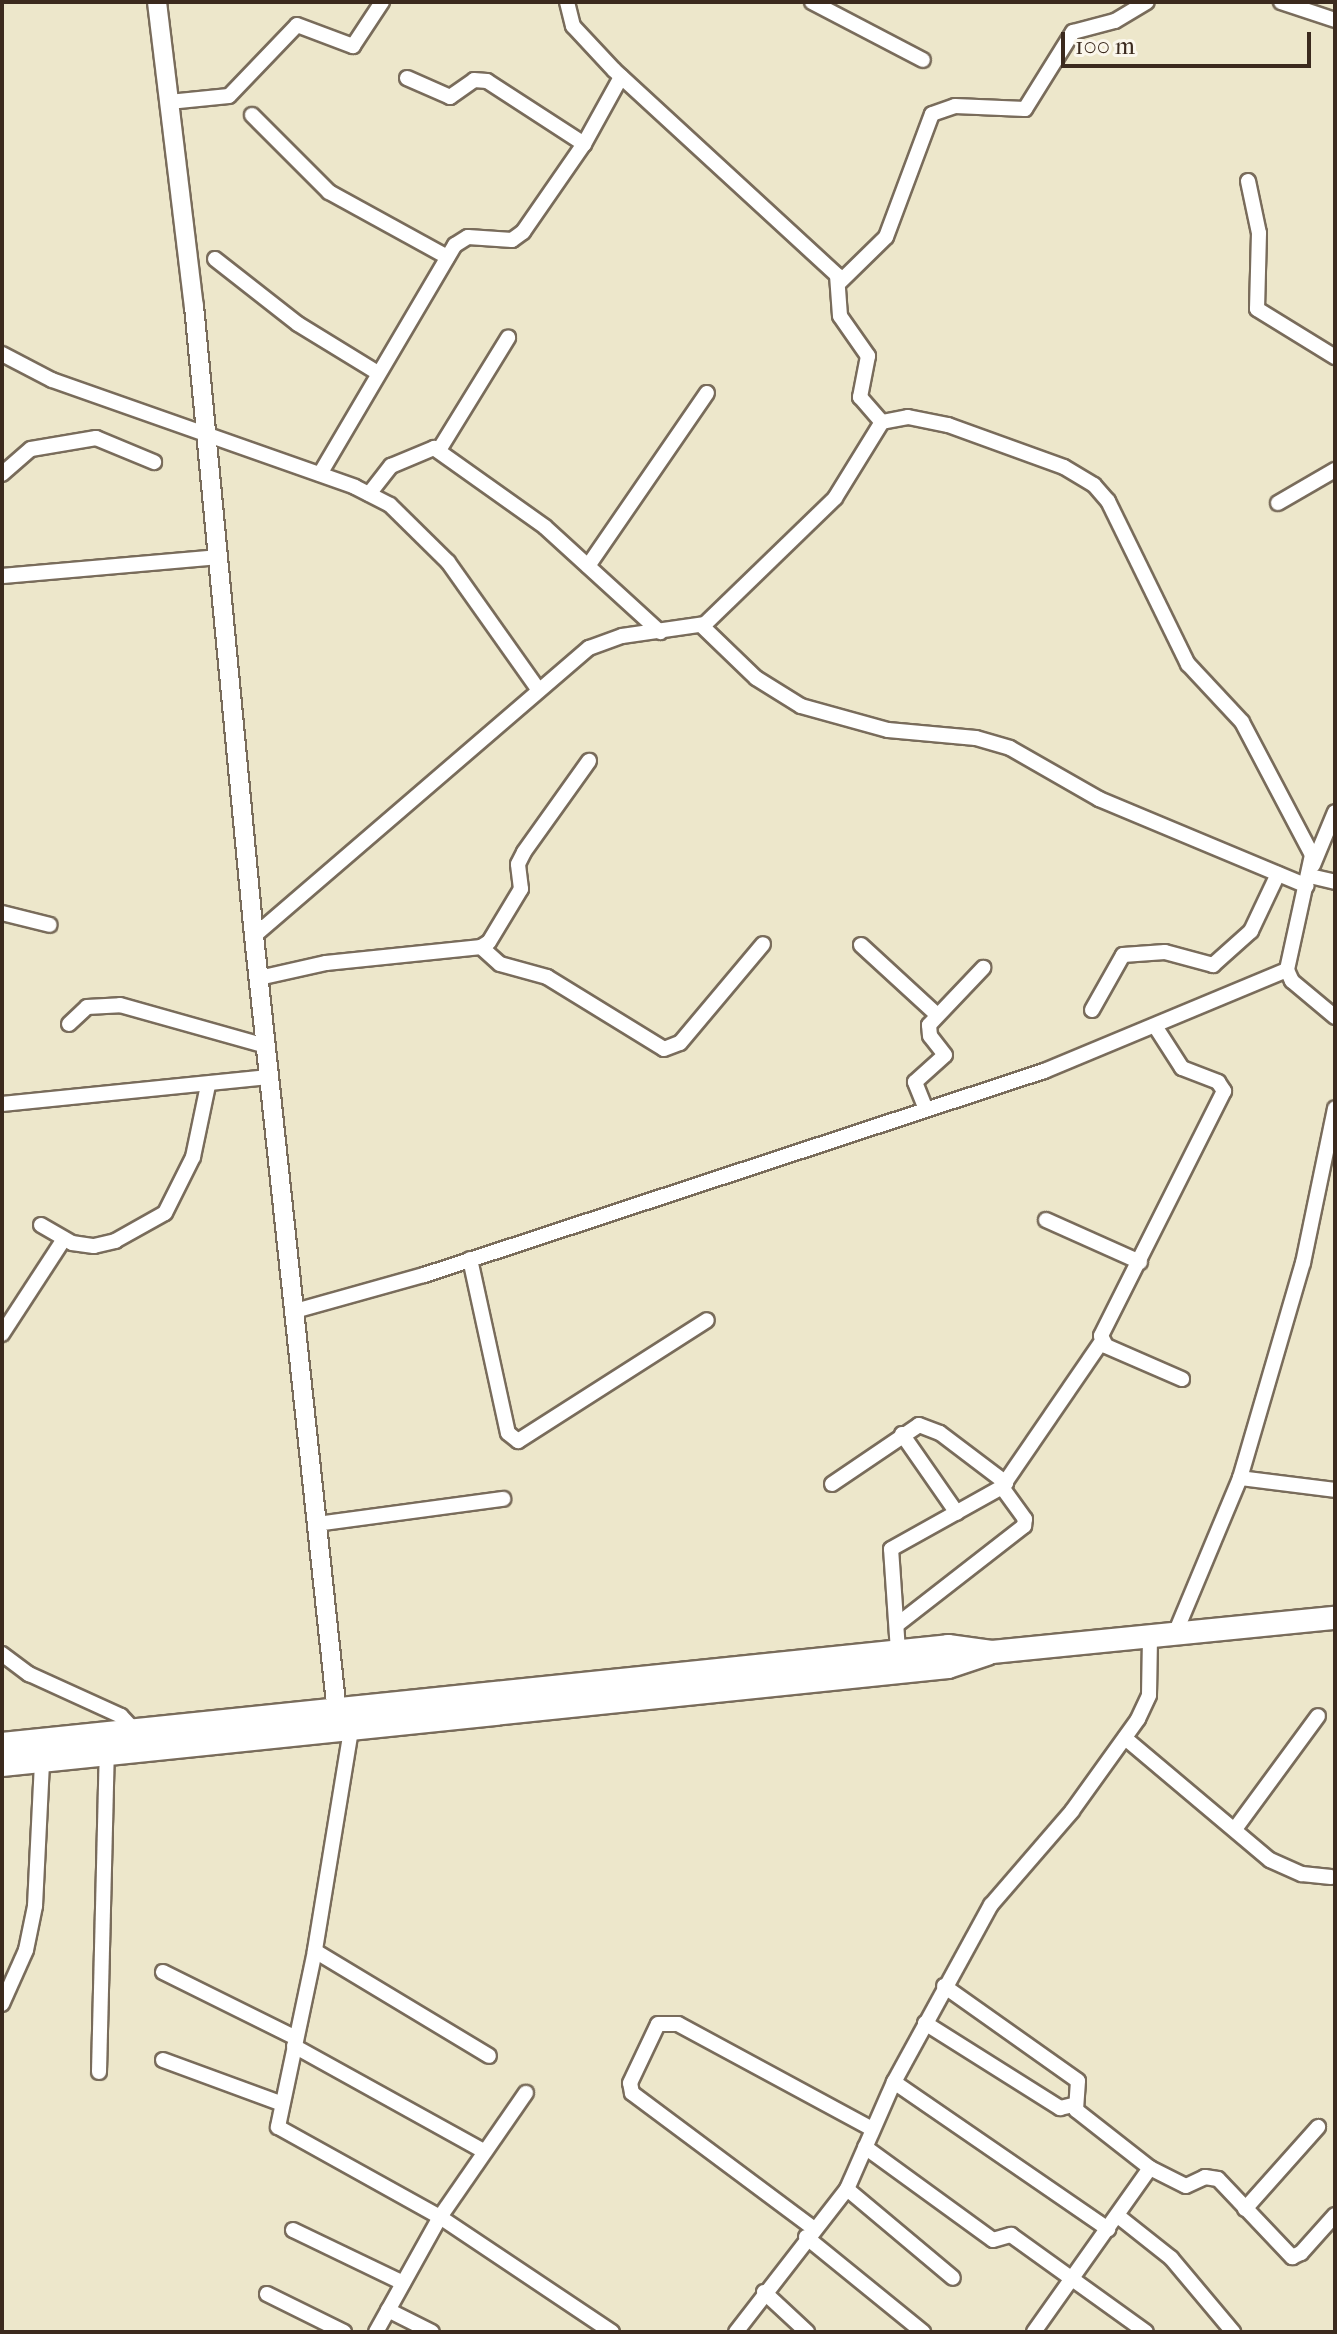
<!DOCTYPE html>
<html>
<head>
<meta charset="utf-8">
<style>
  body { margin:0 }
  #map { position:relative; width:1337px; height:2334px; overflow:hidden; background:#ede7cb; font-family:"IM FELL French Canon",serif }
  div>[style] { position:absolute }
  .roads { filter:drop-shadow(2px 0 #796c5b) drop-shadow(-2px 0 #796c5b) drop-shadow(0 2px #796c5b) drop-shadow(0 -2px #796c5b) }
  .minor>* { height:14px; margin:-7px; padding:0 7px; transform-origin:7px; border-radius:7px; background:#fff }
  .secondary>* { height:18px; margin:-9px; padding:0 9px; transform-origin:9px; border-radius:9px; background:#fff }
  .primary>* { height:22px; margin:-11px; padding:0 11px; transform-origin:11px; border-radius:11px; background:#fff }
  span { translate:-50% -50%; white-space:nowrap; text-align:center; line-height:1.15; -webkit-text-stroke:6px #fbf7ec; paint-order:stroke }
  .frame { position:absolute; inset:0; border:4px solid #3b2a1e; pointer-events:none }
  .scale { position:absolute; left:1061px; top:32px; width:250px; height:36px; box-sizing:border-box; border:4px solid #3b2a1e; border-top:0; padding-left:10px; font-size:24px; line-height:28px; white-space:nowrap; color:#3b2a1e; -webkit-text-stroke:6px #fbf7ec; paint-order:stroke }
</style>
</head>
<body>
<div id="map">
  <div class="roads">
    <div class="minor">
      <div style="left:567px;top:2px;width:25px;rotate:76deg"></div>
      <div style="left:573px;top:26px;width:60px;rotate:47deg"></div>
      <div style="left:614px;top:70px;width:303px;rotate:42.6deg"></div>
      <div style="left:837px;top:275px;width:41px;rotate:85.8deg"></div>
      <div style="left:840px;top:316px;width:49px;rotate:55deg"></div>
      <div style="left:868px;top:356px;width:42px;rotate:101deg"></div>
      <div style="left:860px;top:397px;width:33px;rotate:49deg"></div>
      <div style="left:812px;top:2px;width:125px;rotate:27.6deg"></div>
      <div style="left:1281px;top:2px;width:57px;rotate:18.4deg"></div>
      <div style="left:407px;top:78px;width:47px;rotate:23.8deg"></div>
      <div style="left:450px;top:97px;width:29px;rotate:-35deg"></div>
      <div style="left:474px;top:80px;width:13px;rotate:4deg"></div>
      <div style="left:487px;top:81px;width:116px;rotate:33deg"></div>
      <div style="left:169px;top:102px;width:60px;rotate:-5.7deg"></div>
      <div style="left:229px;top:96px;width:98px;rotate:-46.2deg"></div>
      <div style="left:297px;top:25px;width:60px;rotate:20.6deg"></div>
      <div style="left:353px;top:46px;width:53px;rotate:-56.6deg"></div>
      <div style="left:252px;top:115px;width:109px;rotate:45deg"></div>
      <div style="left:329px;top:192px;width:135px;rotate:28.8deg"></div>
      <div style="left:1248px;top:181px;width:53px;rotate:78.1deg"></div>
      <div style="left:1259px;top:233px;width:76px;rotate:91.5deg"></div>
      <div style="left:1257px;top:309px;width:92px;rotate:31.6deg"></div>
      <div style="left:215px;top:259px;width:105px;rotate:38.1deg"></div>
      <div style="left:298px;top:324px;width:94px;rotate:31.5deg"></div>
      <div style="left:840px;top:282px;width:64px;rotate:-44.4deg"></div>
      <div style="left:886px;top:237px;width:131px;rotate:-69.5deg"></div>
      <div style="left:932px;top:114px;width:24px;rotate:-19deg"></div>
      <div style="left:955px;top:106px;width:70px;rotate:2.5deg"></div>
      <div style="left:1025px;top:109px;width:91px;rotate:-58.1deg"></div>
      <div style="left:1073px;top:32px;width:43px;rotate:-14.7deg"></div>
      <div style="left:1115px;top:21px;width:37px;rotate:-31deg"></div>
      <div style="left:2px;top:354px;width:56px;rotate:27.5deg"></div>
      <div style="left:52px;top:380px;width:321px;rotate:19.4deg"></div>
      <div style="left:355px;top:487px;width:39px;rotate:27deg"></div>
      <div style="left:390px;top:505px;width:81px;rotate:44.5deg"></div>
      <div style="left:448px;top:562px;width:156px;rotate:54.7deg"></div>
      <div style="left:439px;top:450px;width:132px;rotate:-58.4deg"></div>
      <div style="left:2px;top:474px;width:38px;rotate:-41deg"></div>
      <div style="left:31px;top:449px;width:66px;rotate:-9.6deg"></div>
      <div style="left:96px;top:438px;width:63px;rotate:22.5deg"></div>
      <div style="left:320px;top:474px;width:266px;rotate:-59.5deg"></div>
      <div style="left:455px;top:245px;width:15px;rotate:-32deg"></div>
      <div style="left:468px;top:237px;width:44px;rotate:3.9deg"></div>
      <div style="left:512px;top:240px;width:14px;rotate:-36deg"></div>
      <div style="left:523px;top:232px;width:107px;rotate:-55.3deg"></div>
      <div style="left:584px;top:144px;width:77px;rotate:-61.1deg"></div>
      <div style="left:369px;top:494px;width:36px;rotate:-52deg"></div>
      <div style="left:391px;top:466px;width:47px;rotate:-22.7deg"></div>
      <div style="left:434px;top:448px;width:136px;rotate:35.4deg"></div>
      <div style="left:545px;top:527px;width:156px;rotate:42.4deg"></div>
      <div style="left:1278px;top:503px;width:66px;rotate:-30.1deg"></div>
      <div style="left:588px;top:566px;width:210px;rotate:-55.5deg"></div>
      <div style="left:2px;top:576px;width:217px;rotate:-5deg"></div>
      <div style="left:701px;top:625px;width:76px;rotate:43.9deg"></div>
      <div style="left:756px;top:678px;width:53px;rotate:31.9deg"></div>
      <div style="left:801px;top:706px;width:90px;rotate:15.4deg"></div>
      <div style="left:888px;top:730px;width:88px;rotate:5.2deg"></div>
      <div style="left:976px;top:738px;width:35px;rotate:16deg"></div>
      <div style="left:1010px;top:748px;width:103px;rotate:29.8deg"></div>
      <div style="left:1099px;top:799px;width:225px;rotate:22.7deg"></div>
      <div style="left:1313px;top:865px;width:57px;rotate:-67.5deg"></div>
      <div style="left:1310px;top:876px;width:26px;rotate:13deg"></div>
      <div style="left:2px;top:913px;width:49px;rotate:14deg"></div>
      <div style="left:254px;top:936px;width:442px;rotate:-40.7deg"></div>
      <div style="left:589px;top:648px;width:35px;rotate:-20deg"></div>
      <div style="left:622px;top:636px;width:84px;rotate:-8.2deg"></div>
      <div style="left:705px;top:624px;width:181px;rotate:-44.1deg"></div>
      <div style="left:835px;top:498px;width:89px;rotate:-58.3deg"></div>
      <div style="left:882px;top:422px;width:26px;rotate:-11deg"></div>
      <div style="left:908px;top:417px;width:41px;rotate:11.3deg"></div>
      <div style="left:948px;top:425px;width:123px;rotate:19.9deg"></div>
      <div style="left:1064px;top:467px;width:35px;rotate:31deg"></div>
      <div style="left:1094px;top:485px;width:21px;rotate:49deg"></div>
      <div style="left:1108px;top:501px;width:182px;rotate:63.9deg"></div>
      <div style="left:1188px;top:664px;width:79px;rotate:47deg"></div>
      <div style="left:1242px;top:722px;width:150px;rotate:62.2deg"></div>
      <div style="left:1312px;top:855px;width:118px;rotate:102.3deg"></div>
      <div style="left:1287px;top:970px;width:12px;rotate:66deg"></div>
      <div style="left:1292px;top:981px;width:56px;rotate:39.9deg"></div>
      <div style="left:861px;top:945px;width:103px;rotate:42.6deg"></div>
      <div style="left:481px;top:947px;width:25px;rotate:42deg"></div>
      <div style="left:500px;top:964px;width:49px;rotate:15.5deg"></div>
      <div style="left:547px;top:977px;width:137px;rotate:31.6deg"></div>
      <div style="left:664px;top:1049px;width:17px;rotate:-21deg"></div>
      <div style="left:680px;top:1043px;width:129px;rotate:-50deg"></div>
      <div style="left:259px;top:978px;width:69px;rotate:-12.6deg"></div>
      <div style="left:326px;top:963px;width:156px;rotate:-5.9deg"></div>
      <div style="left:481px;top:947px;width:9px;rotate:-32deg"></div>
      <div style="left:489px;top:942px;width:62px;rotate:-58.9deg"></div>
      <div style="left:521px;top:889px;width:25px;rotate:-97deg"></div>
      <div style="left:518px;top:864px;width:13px;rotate:-63deg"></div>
      <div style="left:524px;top:852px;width:112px;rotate:-54.5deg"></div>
      <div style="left:1092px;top:1010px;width:63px;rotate:-60.6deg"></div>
      <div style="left:1123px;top:955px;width:42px;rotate:-4.1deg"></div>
      <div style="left:1165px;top:952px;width:50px;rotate:15.2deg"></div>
      <div style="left:1213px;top:965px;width:51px;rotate:-41.8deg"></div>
      <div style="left:1251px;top:931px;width:63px;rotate:-64.7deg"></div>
      <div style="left:69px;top:1024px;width:25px;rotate:-43deg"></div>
      <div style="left:87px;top:1007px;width:33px;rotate:-3deg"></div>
      <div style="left:120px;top:1005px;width:152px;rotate:15.7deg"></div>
      <div style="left:1155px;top:1026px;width:50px;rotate:57.3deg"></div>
      <div style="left:1182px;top:1068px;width:39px;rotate:21deg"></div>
      <div style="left:1218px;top:1082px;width:11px;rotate:56deg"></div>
      <div style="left:1224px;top:1091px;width:274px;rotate:116.7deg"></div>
      <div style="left:1101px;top:1336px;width:11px;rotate:63deg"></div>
      <div style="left:1106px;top:1346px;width:83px;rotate:23.5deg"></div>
      <div style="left:2px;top:1104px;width:268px;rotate:-5.8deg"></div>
      <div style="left:925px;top:1107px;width:27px;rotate:-112deg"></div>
      <div style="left:915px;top:1082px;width:40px;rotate:-42deg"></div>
      <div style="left:945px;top:1055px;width:24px;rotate:-128deg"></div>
      <div style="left:930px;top:1036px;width:11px;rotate:-95deg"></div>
      <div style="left:929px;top:1025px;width:79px;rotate:-46.5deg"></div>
      <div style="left:1046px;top:1220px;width:103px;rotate:24.1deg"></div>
      <div style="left:41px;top:1225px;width:36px;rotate:30deg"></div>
      <div style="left:72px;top:1243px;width:22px;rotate:8deg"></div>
      <div style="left:94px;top:1246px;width:22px;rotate:-13deg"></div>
      <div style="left:115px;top:1241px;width:57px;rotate:-29.2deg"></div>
      <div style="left:165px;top:1213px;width:63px;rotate:-63.4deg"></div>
      <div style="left:193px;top:1157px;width:74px;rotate:-78.2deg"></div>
      <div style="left:470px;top:1259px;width:178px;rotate:77.7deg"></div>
      <div style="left:508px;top:1433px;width:13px;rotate:39deg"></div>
      <div style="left:518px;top:1441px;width:224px;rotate:-32.6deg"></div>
      <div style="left:295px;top:1311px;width:134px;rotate:-15.6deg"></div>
      <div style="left:424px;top:1275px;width:653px;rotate:-18.21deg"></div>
      <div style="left:1044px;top:1071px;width:263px;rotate:-22.6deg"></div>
      <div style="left:2px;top:1334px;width:113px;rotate:-56.9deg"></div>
      <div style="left:902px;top:1434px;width:96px;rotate:55.2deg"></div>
      <div style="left:1240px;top:1478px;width:96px;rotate:7.2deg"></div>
      <div style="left:832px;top:1484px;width:105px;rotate:-34.1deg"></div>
      <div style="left:919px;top:1425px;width:22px;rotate:21deg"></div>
      <div style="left:940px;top:1433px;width:83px;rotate:37.1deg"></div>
      <div style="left:317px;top:1524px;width:188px;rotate:-7.7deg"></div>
      <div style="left:898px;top:1624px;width:160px;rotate:-37.9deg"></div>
      <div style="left:1024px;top:1526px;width:7px;rotate:-82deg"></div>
      <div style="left:1025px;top:1519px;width:39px;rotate:-126deg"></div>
      <div style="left:1174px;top:1636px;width:171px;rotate:-67.3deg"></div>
      <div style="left:1240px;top:1478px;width:224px;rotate:-73.7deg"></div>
      <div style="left:1303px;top:1263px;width:158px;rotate:-78.3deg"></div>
      <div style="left:898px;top:1651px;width:102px;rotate:-93.9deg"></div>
      <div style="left:891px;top:1549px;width:127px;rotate:-29.2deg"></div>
      <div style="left:1002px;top:1487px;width:177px;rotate:-55.6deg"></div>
      <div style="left:2px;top:1654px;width:34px;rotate:37deg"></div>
      <div style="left:29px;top:1674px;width:101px;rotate:24.5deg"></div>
      <div style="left:121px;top:1716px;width:25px;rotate:47deg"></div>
      <div style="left:351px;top:1730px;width:224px;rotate:99.3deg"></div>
      <div style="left:315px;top:1951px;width:180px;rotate:101.9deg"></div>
      <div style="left:278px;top:2127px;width:185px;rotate:29.1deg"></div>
      <div style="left:440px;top:2217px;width:207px;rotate:33.8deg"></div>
      <div style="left:1125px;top:1738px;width:189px;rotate:40.1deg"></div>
      <div style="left:1270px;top:1860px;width:35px;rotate:24deg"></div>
      <div style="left:1302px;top:1874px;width:29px;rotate:6deg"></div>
      <div style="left:1235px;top:1829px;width:140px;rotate:-53.7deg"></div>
      <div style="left:315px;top:1951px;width:203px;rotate:31.1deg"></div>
      <div style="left:163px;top:1972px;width:148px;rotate:26.4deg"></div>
      <div style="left:944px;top:1986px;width:164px;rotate:35.3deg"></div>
      <div style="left:1078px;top:2081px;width:29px;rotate:94deg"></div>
      <div style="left:1076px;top:2110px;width:94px;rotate:38.1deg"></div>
      <div style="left:1150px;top:2168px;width:201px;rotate:125.3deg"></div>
      <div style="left:2px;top:2004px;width:59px;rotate:-66deg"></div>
      <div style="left:26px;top:1950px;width:45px;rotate:-78.4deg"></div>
      <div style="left:35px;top:1906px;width:145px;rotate:-87.2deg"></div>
      <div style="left:925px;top:2023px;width:160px;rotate:32.2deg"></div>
      <div style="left:1060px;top:2108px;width:13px;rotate:-13deg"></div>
      <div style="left:294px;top:2046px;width:218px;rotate:29deg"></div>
      <div style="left:163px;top:2060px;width:125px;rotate:20.2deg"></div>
      <div style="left:99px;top:2072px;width:318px;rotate:-88.6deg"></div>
      <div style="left:894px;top:2082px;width:260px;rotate:34.5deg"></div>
      <div style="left:865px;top:2147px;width:158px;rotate:36deg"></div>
      <div style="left:993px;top:2240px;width:19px;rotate:-16deg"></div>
      <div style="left:1011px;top:2235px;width:166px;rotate:35.7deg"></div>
      <div style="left:1150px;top:2168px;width:40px;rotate:26.6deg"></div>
      <div style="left:1186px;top:2186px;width:21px;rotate:-25deg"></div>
      <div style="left:1205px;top:2177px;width:13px;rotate:9deg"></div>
      <div style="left:1218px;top:2179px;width:108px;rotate:46.5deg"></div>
      <div style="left:1292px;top:2257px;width:10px;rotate:-24deg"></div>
      <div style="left:1301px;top:2253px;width:51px;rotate:-48.2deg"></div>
      <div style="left:847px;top:2189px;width:138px;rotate:40deg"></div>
      <div style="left:1245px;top:2209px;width:110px;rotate:-48.3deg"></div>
      <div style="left:1118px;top:2216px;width:68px;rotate:38.4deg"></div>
      <div style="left:1171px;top:2258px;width:97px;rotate:50deg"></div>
      <div style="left:813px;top:2228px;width:226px;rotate:-143.3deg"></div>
      <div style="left:632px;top:2093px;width:10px;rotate:-101deg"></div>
      <div style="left:630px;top:2083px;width:65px;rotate:-64.6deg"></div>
      <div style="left:658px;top:2024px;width:20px"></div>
      <div style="left:678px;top:2024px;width:221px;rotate:28.4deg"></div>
      <div style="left:293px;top:2230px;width:122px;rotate:25.7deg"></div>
      <div style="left:806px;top:2237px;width:151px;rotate:39.1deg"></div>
      <div style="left:764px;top:2292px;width:59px;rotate:42.9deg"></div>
      <div style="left:267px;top:2294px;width:86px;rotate:26.3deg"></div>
      <div style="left:388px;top:2310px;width:49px;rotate:26.6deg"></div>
      <div style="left:376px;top:2332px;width:132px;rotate:-60.9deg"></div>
      <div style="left:440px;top:2217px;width:151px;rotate:-55.3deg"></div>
      <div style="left:736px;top:2332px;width:181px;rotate:-52.2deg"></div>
      <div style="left:847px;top:2189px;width:117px;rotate:-66.3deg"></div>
      <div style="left:894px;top:2082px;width:202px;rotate:-61.3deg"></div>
      <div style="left:991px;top:1905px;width:124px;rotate:-49.2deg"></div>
      <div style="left:1072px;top:1811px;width:113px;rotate:-54.3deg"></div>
      <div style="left:1138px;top:1719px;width:26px;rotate:-65deg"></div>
      <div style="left:1149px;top:1695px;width:57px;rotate:-89deg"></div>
    </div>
    <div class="secondary">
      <div style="left:157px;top:2px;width:306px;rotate:83.1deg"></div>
      <div style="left:194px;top:306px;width:633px;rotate:84.56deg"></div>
      <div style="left:254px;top:936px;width:790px;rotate:83.9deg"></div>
    </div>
    <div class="primary">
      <div style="left:2px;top:1744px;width:951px;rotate:-5.91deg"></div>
      <div style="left:948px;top:1646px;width:44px;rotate:7.8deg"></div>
      <div style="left:992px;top:1652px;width:345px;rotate:-5.7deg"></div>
      <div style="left:2px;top:1765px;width:951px;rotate:-5.91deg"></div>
      <div style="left:948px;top:1667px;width:41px;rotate:-18.4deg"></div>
    </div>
  </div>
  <div class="frame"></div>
  <div class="scale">100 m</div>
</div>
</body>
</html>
